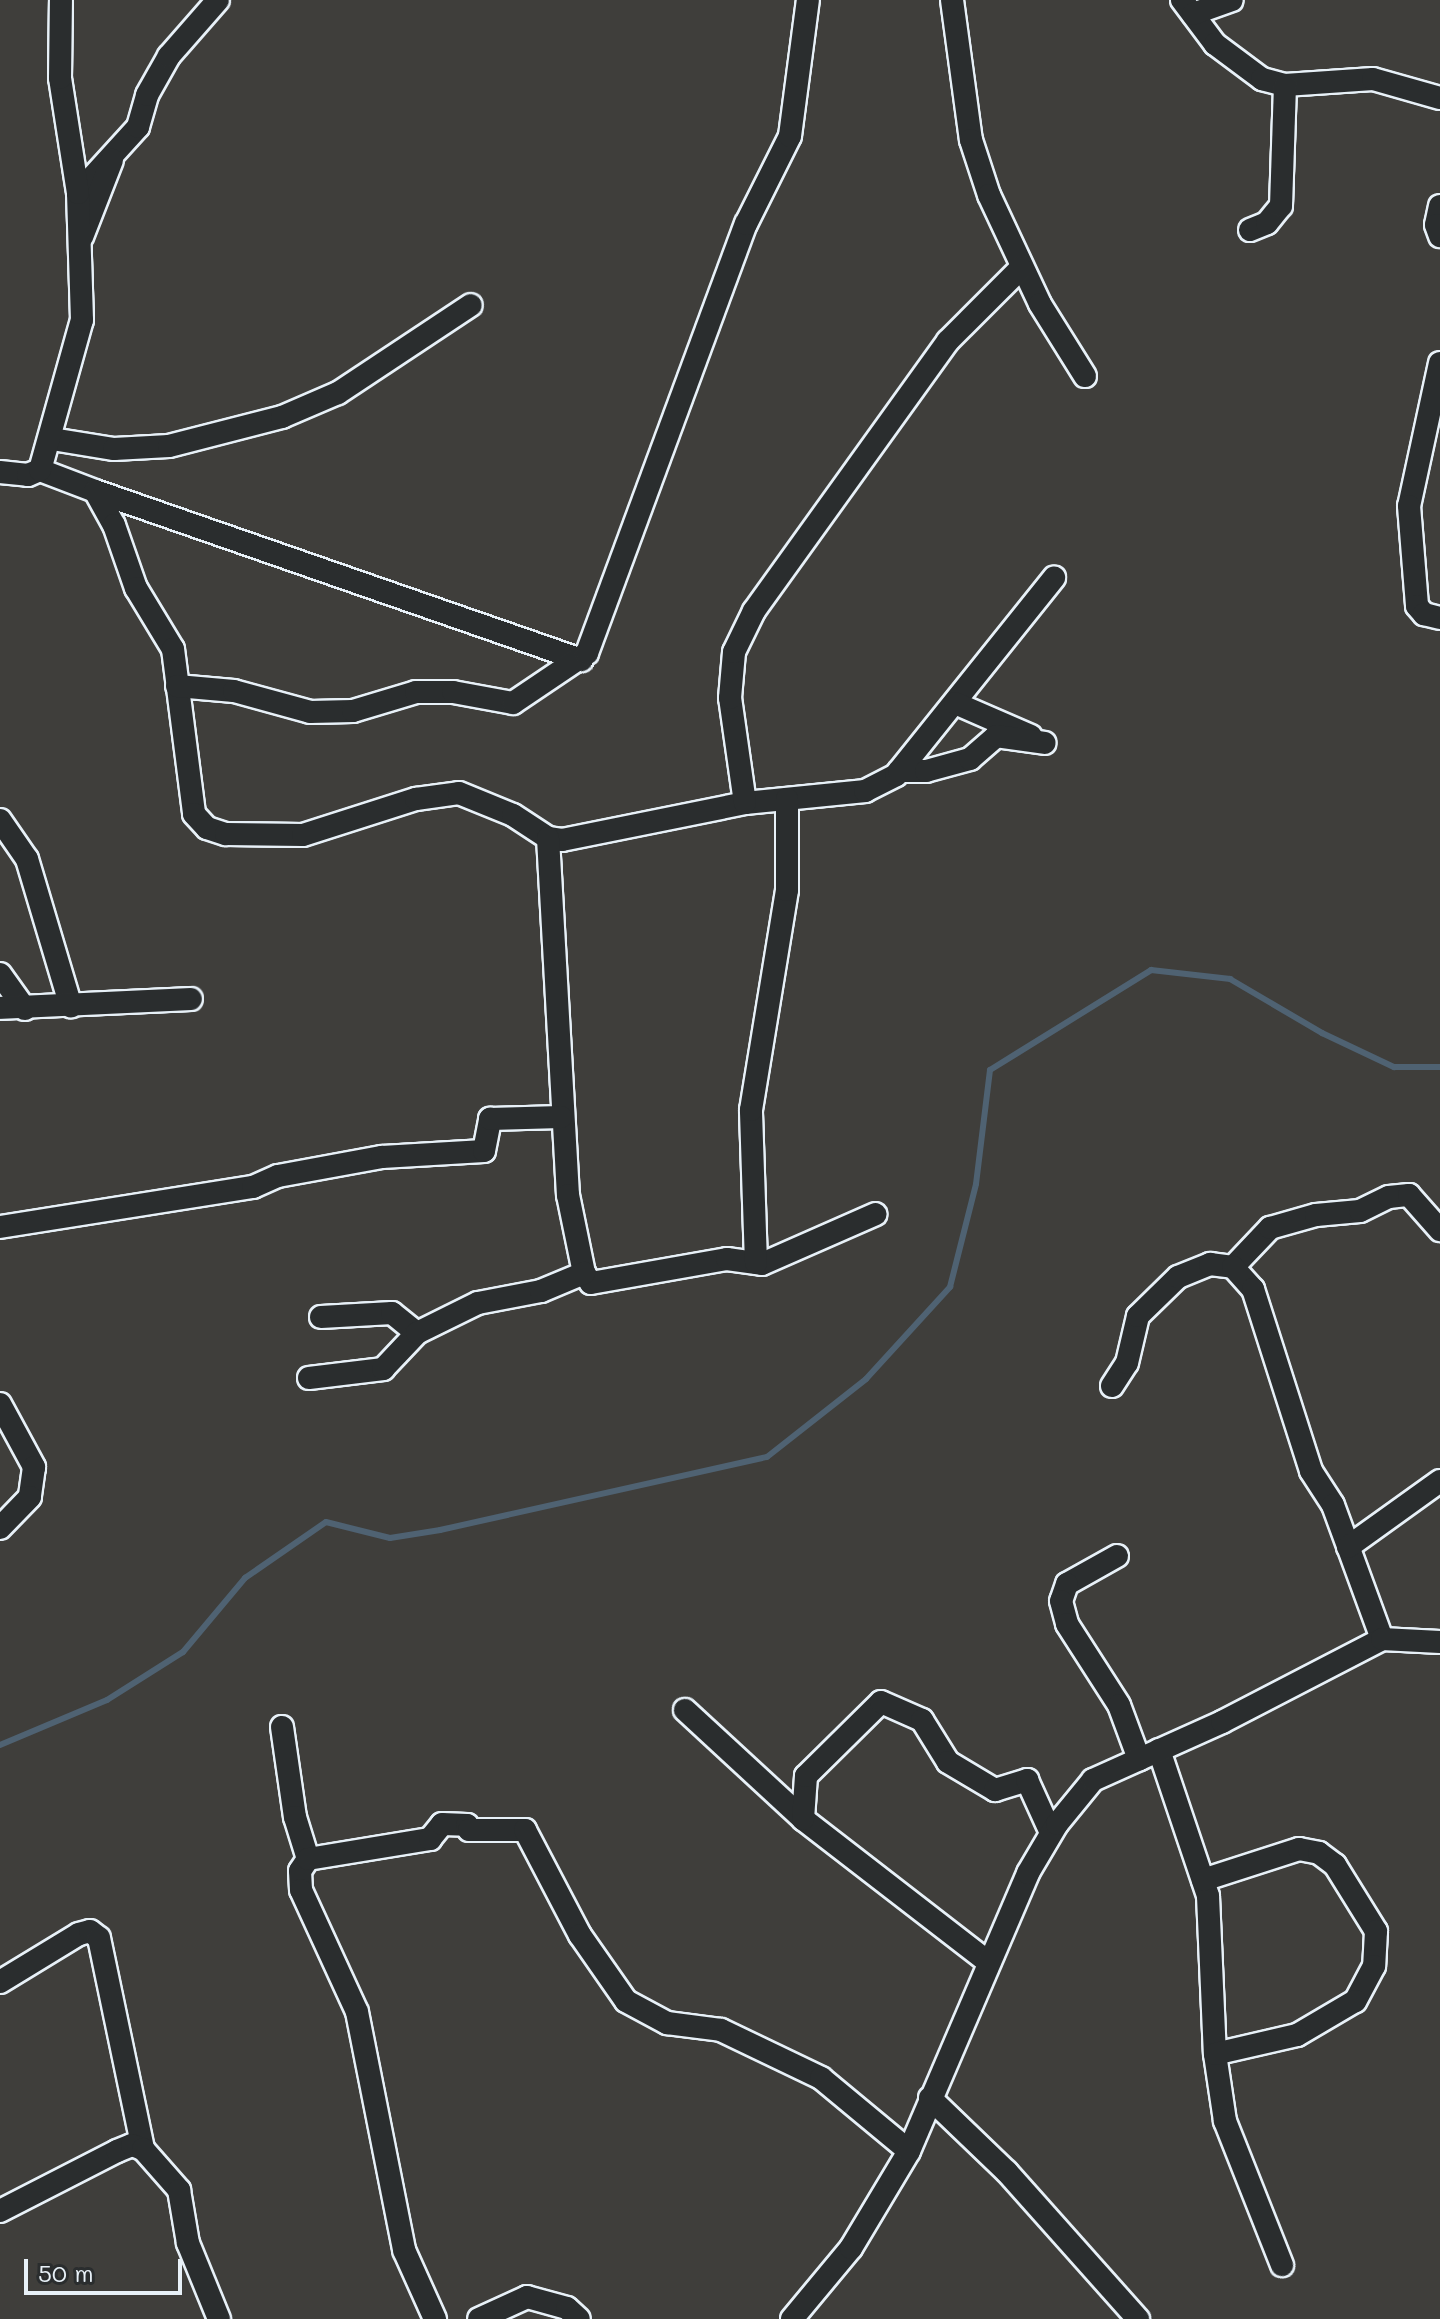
<!DOCTYPE html>
<html>
<head>
<meta charset="utf-8">
<style>
  body { margin:0 }
  #map { position:relative; width:1440px; height:2319px; overflow:hidden; background:#3f3e3b; font-family:Mali,sans-serif }
  div>[style] { position:absolute }
  .stream>* { height:6px; margin:-3px; padding:0 3px; transform-origin:3px; border-radius:3px; background:#4f6272 }
  .roads { filter:drop-shadow(2px 0 #e8f1f8) drop-shadow(-2px 0 #e8f1f8) drop-shadow(0 2px #e8f1f8) drop-shadow(0 -2px #e8f1f8) }
  .minor>* { height:22px; margin:-11px; padding:0 11px; transform-origin:11px; border-radius:11px; background:#2a2d2e }
  span { translate:-50% -50%; white-space:nowrap; text-align:center; line-height:1.15; -webkit-text-stroke:6px #2a2d2e; paint-order:stroke }
  .scale { position:absolute; left:24px; top:2259px; width:158px; height:36px; box-sizing:border-box; border:4px solid #e8f1f8; border-top:0; padding-left:10px; font-size:24px; line-height:28px; white-space:nowrap; color:#e8f1f8; -webkit-text-stroke:6px #2a2d2e; paint-order:stroke }
</style>
</head>
<body>
<div id="map">
  <div class="stream">
    <div style="left:0;top:1745px;width:116px;rotate:-22.8deg"></div>
    <div style="left:107px;top:1700px;width:90px;rotate:-32.3deg"></div>
    <div style="left:183px;top:1652px;width:97px;rotate:-50deg"></div>
    <div style="left:245px;top:1578px;width:98px;rotate:-34.7deg"></div>
    <div style="left:326px;top:1522px;width:66px;rotate:14deg"></div>
    <div style="left:390px;top:1538px;width:51px;rotate:-9.1deg"></div>
    <div style="left:440px;top:1530px;width:335px;rotate:-12.6deg"></div>
    <div style="left:767px;top:1457px;width:126px;rotate:-38.2deg"></div>
    <div style="left:866px;top:1379px;width:125px;rotate:-47.6deg"></div>
    <div style="left:950px;top:1287px;width:106px;rotate:-75.8deg"></div>
    <div style="left:976px;top:1184px;width:115px;rotate:-83deg"></div>
    <div style="left:990px;top:1070px;width:190px;rotate:-31.8deg"></div>
    <div style="left:1151px;top:970px;width:80px;rotate:6.5deg"></div>
    <div style="left:1230px;top:979px;width:107px;rotate:30.4deg"></div>
    <div style="left:1322px;top:1033px;width:80px;rotate:25.3deg"></div>
    <div style="left:1394px;top:1067px;width:46px"></div>
  </div>
  <div class="roads">
    <div class="minor">
      <div style="left:952px;top:0;width:141px;rotate:82.3deg"></div>
      <div style="left:971px;top:140px;width:58px;rotate:71.9deg"></div>
      <div style="left:989px;top:195px;width:120px;rotate:64.9deg"></div>
      <div style="left:1040px;top:304px;width:85px;rotate:58deg"></div>
      <div style="left:1182px;top:0;width:55px;rotate:53.1deg"></div>
      <div style="left:1215px;top:44px;width:59px;rotate:36.7deg"></div>
      <div style="left:1262px;top:79px;width:24px;rotate:15deg"></div>
      <div style="left:1285px;top:85px;width:88px;rotate:-3.9deg"></div>
      <div style="left:1373px;top:79px;width:70px;rotate:15.8deg"></div>
      <div style="left:1193px;top:14px;width:41px;rotate:-19.7deg"></div>
      <div style="left:78px;top:193px;width:89px;rotate:-47.7deg"></div>
      <div style="left:138px;top:127px;width:33px;rotate:-74deg"></div>
      <div style="left:147px;top:95px;width:45px;rotate:-60.6deg"></div>
      <div style="left:169px;top:56px;width:74px;rotate:-48.8deg"></div>
      <div style="left:1440px;top:206px;width:19px;rotate:102deg"></div>
      <div style="left:1436px;top:225px;width:12px;rotate:70deg"></div>
      <div style="left:1250px;top:230px;width:18px;rotate:-22deg"></div>
      <div style="left:1267px;top:223px;width:22px;rotate:-51deg"></div>
      <div style="left:1281px;top:206px;width:121px;rotate:-88.1deg"></div>
      <div style="left:82px;top:237px;width:83px;rotate:-68.7deg"></div>
      <div style="left:1440px;top:363px;width:146px;rotate:102.2deg"></div>
      <div style="left:1409px;top:506px;width:100px;rotate:85.4deg"></div>
      <div style="left:1417px;top:606px;width:11px;rotate:49deg"></div>
      <div style="left:1424px;top:614px;width:16px;rotate:14deg"></div>
      <div style="left:52px;top:439px;width:63px;rotate:9.2deg"></div>
      <div style="left:114px;top:449px;width:55px;rotate:-3.1deg"></div>
      <div style="left:169px;top:446px;width:117px;rotate:-14.4deg"></div>
      <div style="left:282px;top:417px;width:61px;rotate:-23.2deg"></div>
      <div style="left:338px;top:393px;width:159px;rotate:-33.5deg"></div>
      <div style="left:40px;top:470px;width:59px;rotate:20.9deg"></div>
      <div style="left:95px;top:491px;width:39px;rotate:61deg"></div>
      <div style="left:114px;top:525px;width:67px;rotate:70.8deg"></div>
      <div style="left:136px;top:588px;width:71px;rotate:58.8deg"></div>
      <div style="left:173px;top:649px;width:166px;rotate:82.7deg"></div>
      <div style="left:194px;top:814px;width:19px;rotate:47deg"></div>
      <div style="left:207px;top:828px;width:20px;rotate:18deg"></div>
      <div style="left:226px;top:834px;width:77px;rotate:0.7deg"></div>
      <div style="left:303px;top:835px;width:119px;rotate:-17.7deg"></div>
      <div style="left:416px;top:799px;width:43px;rotate:-7.9deg"></div>
      <div style="left:459px;top:793px;width:58px;rotate:22.2deg"></div>
      <div style="left:513px;top:815px;width:42px;rotate:33.3deg"></div>
      <div style="left:548px;top:838px;width:14px;rotate:8deg"></div>
      <div style="left:562px;top:840px;width:187px;rotate:-11.4deg"></div>
      <div style="left:745px;top:803px;width:121px;rotate:-5.7deg"></div>
      <div style="left:865px;top:791px;width:35px;rotate:-27deg"></div>
      <div style="left:896px;top:775px;width:253px;rotate:-51.3deg"></div>
      <div style="left:0;top:472px;width:28px;rotate:6deg"></div>
      <div style="left:28px;top:475px;width:13px;rotate:-23deg"></div>
      <div style="left:40px;top:470px;width:156px;rotate:-74.4deg"></div>
      <div style="left:82px;top:320px;width:127px;rotate:-91.8deg"></div>
      <div style="left:78px;top:193px;width:116px;rotate:-98.9deg"></div>
      <div style="left:60px;top:78px;width:78px;rotate:-89.3deg"></div>
      <div style="left:95px;top:491px;width:515px;rotate:19.17deg"></div>
      <div style="left:177px;top:686px;width:57px;rotate:5deg"></div>
      <div style="left:234px;top:691px;width:79px;rotate:15.4deg"></div>
      <div style="left:310px;top:712px;width:43px;rotate:-1.3deg"></div>
      <div style="left:353px;top:711px;width:66px;rotate:-16.8deg"></div>
      <div style="left:416px;top:692px;width:37px"></div>
      <div style="left:453px;top:692px;width:61px;rotate:10.4deg"></div>
      <div style="left:513px;top:703px;width:89px;rotate:-34deg"></div>
      <div style="left:587px;top:653px;width:458px;rotate:-69.7deg"></div>
      <div style="left:746px;top:224px;width:98px;rotate:-63.4deg"></div>
      <div style="left:790px;top:136px;width:137px;rotate:-82.5deg"></div>
      <div style="left:955px;top:703px;width:83px;rotate:23.5deg"></div>
      <div style="left:899px;top:771px;width:27px"></div>
      <div style="left:926px;top:771px;width:46px;rotate:-15.3deg"></div>
      <div style="left:970px;top:759px;width:35px;rotate:-41deg"></div>
      <div style="left:996px;top:736px;width:49px;rotate:8.1deg"></div>
      <div style="left:745px;top:803px;width:106px;rotate:-98.1deg"></div>
      <div style="left:730px;top:698px;width:46px;rotate:-85deg"></div>
      <div style="left:734px;top:652px;width:46px;rotate:-64deg"></div>
      <div style="left:754px;top:611px;width:332px;rotate:-54.3deg"></div>
      <div style="left:948px;top:341px;width:103px;rotate:-45deg"></div>
      <div style="left:0;top:820px;width:47px;rotate:55.3deg"></div>
      <div style="left:27px;top:859px;width:154px;rotate:73.4deg"></div>
      <div style="left:548px;top:838px;width:358px;rotate:86.8deg"></div>
      <div style="left:568px;top:1195px;width:80px;rotate:78.4deg"></div>
      <div style="left:584px;top:1273px;width:12px;rotate:55deg"></div>
      <div style="left:591px;top:1283px;width:138px;rotate:-10deg"></div>
      <div style="left:727px;top:1259px;width:35px;rotate:8deg"></div>
      <div style="left:762px;top:1264px;width:124px;rotate:-23.7deg"></div>
      <div style="left:0;top:974px;width:43px;rotate:54.5deg"></div>
      <div style="left:0;top:1008px;width:191px;rotate:-2.7deg"></div>
      <div style="left:0;top:1227px;width:256px;rotate:-9deg"></div>
      <div style="left:253px;top:1187px;width:27px;rotate:-24deg"></div>
      <div style="left:278px;top:1176px;width:106px;rotate:-10.4deg"></div>
      <div style="left:382px;top:1157px;width:102px;rotate:-3.4deg"></div>
      <div style="left:484px;top:1151px;width:33px;rotate:-79deg"></div>
      <div style="left:490px;top:1119px;width:71px;rotate:-1.6deg"></div>
      <div style="left:756px;top:1263px;width:153px;rotate:-91.9deg"></div>
      <div style="left:751px;top:1110px;width:223px;rotate:-80.7deg"></div>
      <div style="left:787px;top:890px;width:91px;rotate:-90deg"></div>
      <div style="left:1233px;top:1267px;width:54px;rotate:-46.5deg"></div>
      <div style="left:1270px;top:1228px;width:48px;rotate:-15.8deg"></div>
      <div style="left:1316px;top:1215px;width:44px;rotate:-5.2deg"></div>
      <div style="left:1360px;top:1211px;width:32px;rotate:-26deg"></div>
      <div style="left:1389px;top:1197px;width:20px;rotate:-6deg"></div>
      <div style="left:1409px;top:1195px;width:47px;rotate:48.5deg"></div>
      <div style="left:321px;top:1317px;width:71px;rotate:-3.2deg"></div>
      <div style="left:392px;top:1313px;width:32px;rotate:39deg"></div>
      <div style="left:309px;top:1378px;width:75px;rotate:-6.9deg"></div>
      <div style="left:383px;top:1369px;width:50px;rotate:-46.6deg"></div>
      <div style="left:417px;top:1333px;width:68px;rotate:-26.2deg"></div>
      <div style="left:478px;top:1303px;width:64px;rotate:-10.8deg"></div>
      <div style="left:541px;top:1291px;width:47px;rotate:-22.7deg"></div>
      <div style="left:1112px;top:1386px;width:27px;rotate:-57deg"></div>
      <div style="left:1127px;top:1363px;width:48px;rotate:-76.8deg"></div>
      <div style="left:1138px;top:1316px;width:56px;rotate:-44.3deg"></div>
      <div style="left:1178px;top:1277px;width:35px;rotate:-22deg"></div>
      <div style="left:1210px;top:1264px;width:23px;rotate:7deg"></div>
      <div style="left:1233px;top:1267px;width:30px;rotate:48deg"></div>
      <div style="left:1253px;top:1289px;width:191px;rotate:72.3deg"></div>
      <div style="left:1311px;top:1471px;width:40px;rotate:57.1deg"></div>
      <div style="left:1333px;top:1505px;width:143px;rotate:69.9deg"></div>
      <div style="left:0;top:1404px;width:72px;rotate:61.6deg"></div>
      <div style="left:34px;top:1467px;width:30px;rotate:98deg"></div>
      <div style="left:30px;top:1497px;width:43px;rotate:134.1deg"></div>
      <div style="left:1348px;top:1547px;width:113px;rotate:-35.7deg"></div>
      <div style="left:1117px;top:1556px;width:57px;rotate:150.8deg"></div>
      <div style="left:1067px;top:1584px;width:18px;rotate:109deg"></div>
      <div style="left:1061px;top:1601px;width:24px;rotate:75deg"></div>
      <div style="left:1067px;top:1624px;width:96px;rotate:57.3deg"></div>
      <div style="left:1119px;top:1705px;width:58px;rotate:69.7deg"></div>
      <div style="left:685px;top:1710px;width:161px;rotate:42.7deg"></div>
      <div style="left:803px;top:1819px;width:232px;rotate:37.7deg"></div>
      <div style="left:282px;top:1727px;width:91px;rotate:81.8deg"></div>
      <div style="left:295px;top:1817px;width:44px;rotate:72.8deg"></div>
      <div style="left:308px;top:1859px;width:14px;rotate:124deg"></div>
      <div style="left:300px;top:1871px;width:19px;rotate:87deg"></div>
      <div style="left:301px;top:1890px;width:134px;rotate:65.3deg"></div>
      <div style="left:357px;top:2012px;width:243px;rotate:78.8deg"></div>
      <div style="left:404px;top:2250px;width:76px;rotate:65.8deg"></div>
      <div style="left:1159px;top:1750px;width:154px;rotate:71.4deg"></div>
      <div style="left:1208px;top:1896px;width:158px;rotate:87.5deg"></div>
      <div style="left:1215px;top:2054px;width:68px;rotate:81.5deg"></div>
      <div style="left:1225px;top:2121px;width:155px;rotate:68.4deg"></div>
      <div style="left:803px;top:1819px;width:43px;rotate:-86deg"></div>
      <div style="left:806px;top:1776px;width:105px;rotate:-44.6deg"></div>
      <div style="left:881px;top:1702px;width:45px;rotate:23.7deg"></div>
      <div style="left:922px;top:1720px;width:49px;rotate:58.2deg"></div>
      <div style="left:948px;top:1762px;width:55px;rotate:30.8deg"></div>
      <div style="left:995px;top:1790px;width:34px;rotate:-17deg"></div>
      <div style="left:1027px;top:1780px;width:58px;rotate:65.6deg"></div>
      <div style="left:308px;top:1859px;width:124px;rotate:-9.3deg"></div>
      <div style="left:430px;top:1839px;width:19px;rotate:-51deg"></div>
      <div style="left:442px;top:1824px;width:25px;rotate:2deg"></div>
      <div style="left:467px;top:1825px;width:5px;rotate:68deg"></div>
      <div style="left:469px;top:1830px;width:56px"></div>
      <div style="left:525px;top:1830px;width:119px;rotate:62.4deg"></div>
      <div style="left:580px;top:1935px;width:80px;rotate:55.1deg"></div>
      <div style="left:626px;top:2001px;width:47px;rotate:28.2deg"></div>
      <div style="left:667px;top:2023px;width:54px;rotate:7.4deg"></div>
      <div style="left:721px;top:2030px;width:111px;rotate:25.6deg"></div>
      <div style="left:821px;top:2078px;width:114px;rotate:39.7deg"></div>
      <div style="left:1203px;top:1880px;width:101px;rotate:-17.9deg"></div>
      <div style="left:1299px;top:1849px;width:20px;rotate:11deg"></div>
      <div style="left:1319px;top:1853px;width:20px;rotate:37deg"></div>
      <div style="left:1335px;top:1865px;width:78px;rotate:58.2deg"></div>
      <div style="left:1376px;top:1931px;width:35px;rotate:93deg"></div>
      <div style="left:1374px;top:1966px;width:40px;rotate:118deg"></div>
      <div style="left:1355px;top:2001px;width:67px;rotate:149.6deg"></div>
      <div style="left:1297px;top:2035px;width:84px;rotate:167deg"></div>
      <div style="left:0;top:1982px;width:92px;rotate:-31.3deg"></div>
      <div style="left:79px;top:1934px;width:11px;rotate:-15deg"></div>
      <div style="left:90px;top:1931px;width:11px;rotate:38deg"></div>
      <div style="left:99px;top:1938px;width:216px;rotate:78.2deg"></div>
      <div style="left:930px;top:2098px;width:107px;rotate:43.9deg"></div>
      <div style="left:1007px;top:2172px;width:197px;rotate:48.3deg"></div>
      <div style="left:0;top:2211px;width:131px;rotate:-27.1deg"></div>
      <div style="left:117px;top:2151px;width:16px;rotate:-22deg"></div>
      <div style="left:132px;top:2145px;width:12px;rotate:20deg"></div>
      <div style="left:143px;top:2149px;width:55px;rotate:48.7deg"></div>
      <div style="left:179px;top:2190px;width:54px;rotate:80.4deg"></div>
      <div style="left:188px;top:2243px;width:82px;rotate:67.8deg"></div>
      <div style="left:479px;top:2319px;width:53px;rotate:-24.6deg"></div>
      <div style="left:527px;top:2297px;width:41px;rotate:15.4deg"></div>
      <div style="left:567px;top:2308px;width:16px;rotate:43deg"></div>
      <div style="left:792px;top:2319px;width:92px;rotate:-50.3deg"></div>
      <div style="left:851px;top:2248px;width:113px;rotate:-59.1deg"></div>
      <div style="left:909px;top:2151px;width:302px;rotate:-66.8deg"></div>
      <div style="left:1028px;top:1873px;width:57px;rotate:-59.4deg"></div>
      <div style="left:1057px;top:1824px;width:57px;rotate:-50.7deg"></div>
      <div style="left:1093px;top:1780px;width:141px;rotate:-24.2deg"></div>
      <div style="left:1222px;top:1722px;width:180px;rotate:-27.4deg"></div>
      <div style="left:1382px;top:1639px;width:58px;rotate:3deg"></div>
    </div>
  </div>
  <div class="scale">50 m</div>
</div>
</body>
</html>
